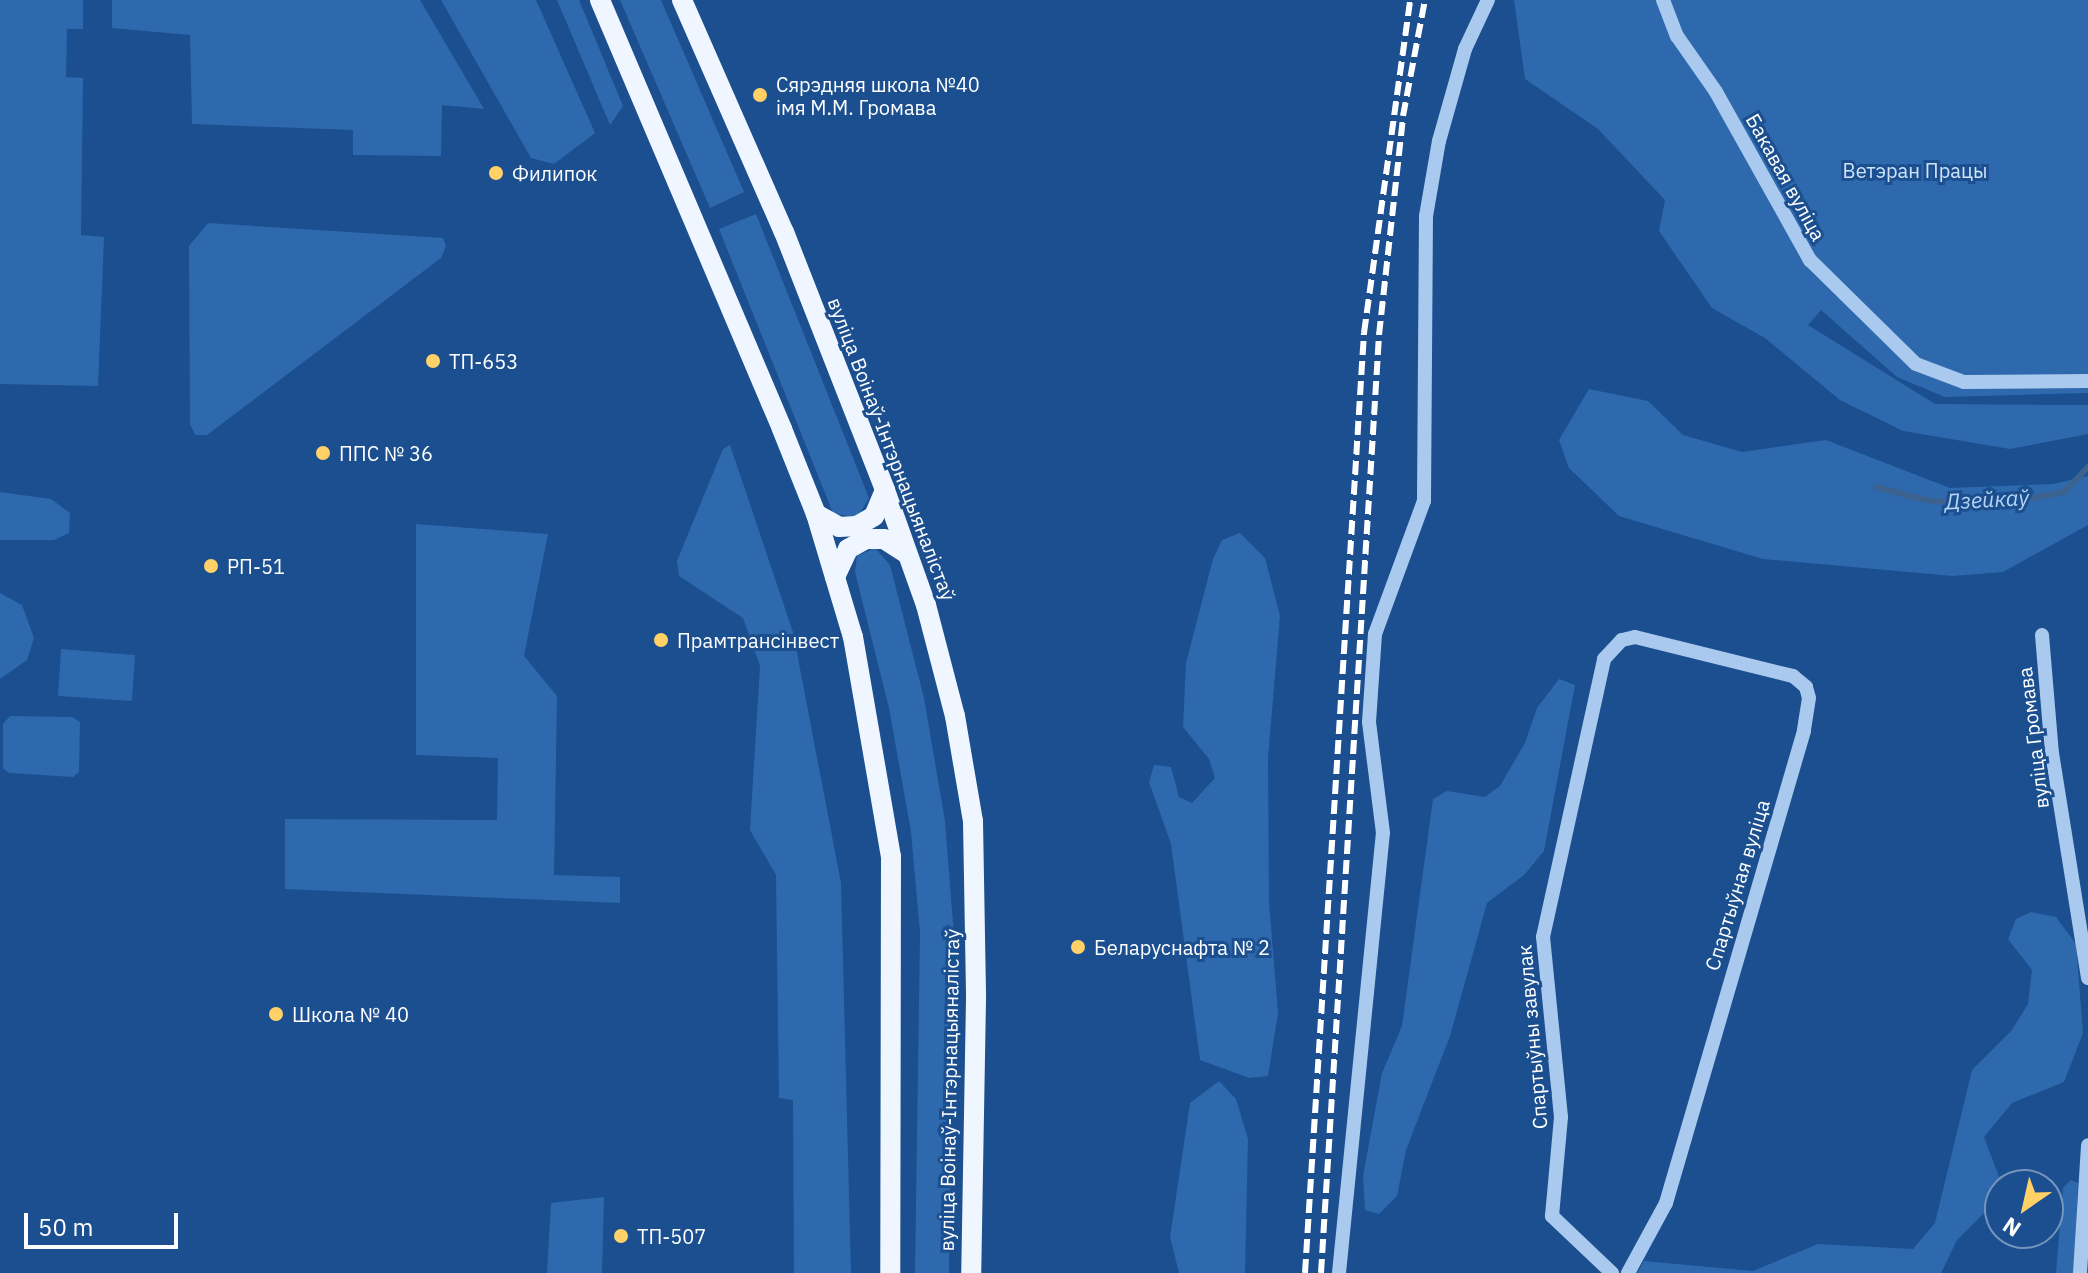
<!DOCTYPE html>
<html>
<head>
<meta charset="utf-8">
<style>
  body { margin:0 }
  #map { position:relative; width:2088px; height:1273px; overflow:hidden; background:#1b4f8f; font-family:"IBM Plex Sans",sans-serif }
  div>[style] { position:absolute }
  .green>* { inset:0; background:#2e69ad }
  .stream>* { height:6px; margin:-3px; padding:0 3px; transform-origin:3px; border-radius:3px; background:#3c6290 }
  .minor>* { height:14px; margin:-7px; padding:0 7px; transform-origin:7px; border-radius:7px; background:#a9c9ee }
  .major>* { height:20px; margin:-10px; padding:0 10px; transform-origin:10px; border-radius:10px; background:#f0f6ff }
  .rail>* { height:6px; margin-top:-3px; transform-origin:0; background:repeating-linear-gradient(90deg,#fff 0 14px,transparent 0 20px) }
  .dots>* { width:22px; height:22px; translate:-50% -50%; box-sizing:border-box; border:4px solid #1b4f8f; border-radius:50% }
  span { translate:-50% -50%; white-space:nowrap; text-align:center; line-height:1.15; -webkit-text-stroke:6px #1b4f8f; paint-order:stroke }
  .poi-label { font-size:20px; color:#fff }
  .left { translate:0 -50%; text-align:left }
  .park-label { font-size:20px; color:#cfe3fa }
  .street-label { font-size:20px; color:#fff }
  .water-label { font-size:22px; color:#b5d3f5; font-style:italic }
  .north { position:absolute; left:1984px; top:1169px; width:80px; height:80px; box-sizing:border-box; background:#1b4f8f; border:2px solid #7695bc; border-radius:50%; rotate:214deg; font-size:22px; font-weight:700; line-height:32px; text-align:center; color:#fff }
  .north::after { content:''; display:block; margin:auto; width:28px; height:36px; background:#ffd166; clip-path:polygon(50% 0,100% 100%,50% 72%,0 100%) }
  .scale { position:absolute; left:24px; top:1213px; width:154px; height:36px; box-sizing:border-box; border:4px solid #fff; border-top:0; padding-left:10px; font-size:24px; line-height:28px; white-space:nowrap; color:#fff; -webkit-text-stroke:6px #1b4f8f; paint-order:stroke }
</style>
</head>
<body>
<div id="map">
  <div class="green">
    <div style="clip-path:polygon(0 0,83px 0,83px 29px,67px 29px,66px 77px,83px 78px,81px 235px,104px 237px,98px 386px,0 384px)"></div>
    <div style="clip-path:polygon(112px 0,420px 0,484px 109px,442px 105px,441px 156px,353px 155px,353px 130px,192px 124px,190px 35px,112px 28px)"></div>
    <div style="clip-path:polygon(441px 0,536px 0,595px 133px,554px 164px,531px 158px)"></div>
    <div style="clip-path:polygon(557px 0,579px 0,623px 106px,610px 125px)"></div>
    <div style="clip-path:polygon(620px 0,661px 0,744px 192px,710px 208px)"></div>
    <div style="clip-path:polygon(1514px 0,2088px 0,2088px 393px,1945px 397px,1897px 377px,1821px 310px,1808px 325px,1935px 404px,2088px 405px,2088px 434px,2010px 449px,1903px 431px,1840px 400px,1765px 338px,1712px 308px,1659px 231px,1665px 200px,1598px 129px,1525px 79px)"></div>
    <div style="clip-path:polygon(756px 214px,869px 498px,857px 518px,833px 513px,719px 229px)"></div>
    <div style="clip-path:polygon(208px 223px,443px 238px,446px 246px,441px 258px,207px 435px,195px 435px,190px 424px,189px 246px)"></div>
    <div style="clip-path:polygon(1589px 389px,1648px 401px,1683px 435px,1742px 452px,1826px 440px,1950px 488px,2053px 484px,2088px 476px,2088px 525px,2003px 572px,1953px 576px,1763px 559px,1619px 516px,1569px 468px,1559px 440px)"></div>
    <div style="clip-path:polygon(730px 445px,793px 632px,841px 883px,851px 1273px,794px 1273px,793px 1100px,779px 1098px,776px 875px,750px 830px,760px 666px,743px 618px,679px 576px,677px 561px,723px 449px)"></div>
    <div style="clip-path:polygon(0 492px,51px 499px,70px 513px,69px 533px,54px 540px,0 540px)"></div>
    <div style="clip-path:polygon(416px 524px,548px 534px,524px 656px,557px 696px,554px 875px,620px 877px,620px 903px,285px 889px,285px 819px,497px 820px,498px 758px,416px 755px)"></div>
    <div style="clip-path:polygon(1240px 533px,1265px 558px,1280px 616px,1268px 758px,1269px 902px,1278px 1013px,1268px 1076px,1249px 1078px,1200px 1060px,1171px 844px,1149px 782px,1154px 765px,1171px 767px,1179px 797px,1192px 803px,1215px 778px,1209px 759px,1183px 727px,1186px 663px,1213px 559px,1222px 540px)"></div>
    <div style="clip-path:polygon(875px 548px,890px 565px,924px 698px,945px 821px,954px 936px,949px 1273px,915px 1273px,920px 933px,911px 832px,889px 708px,855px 572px,857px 556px)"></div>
    <div style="clip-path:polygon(0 593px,22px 605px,34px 638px,27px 660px,0 679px)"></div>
    <div style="clip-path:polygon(61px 649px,135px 655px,132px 701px,58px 696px)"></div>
    <div style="clip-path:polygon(1559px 679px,1575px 685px,1544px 851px,1524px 875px,1487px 903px,1450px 1036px,1406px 1150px,1397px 1196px,1379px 1214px,1365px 1210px,1363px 1176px,1382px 1073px,1402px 1026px,1433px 799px,1447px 791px,1485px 797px,1500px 786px,1525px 743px,1537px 708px)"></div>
    <div style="clip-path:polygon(10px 716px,72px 717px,80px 722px,79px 772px,73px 777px,9px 773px,3px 768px,3px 724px)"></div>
    <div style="clip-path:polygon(2031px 912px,2056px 917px,2076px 944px,2083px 1033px,2064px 1082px,2012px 1103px,1984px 1137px,2001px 1182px,1988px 1209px,1957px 1240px,1941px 1273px,1637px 1273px,1644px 1261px,1753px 1271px,1818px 1244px,1913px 1249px,1935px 1223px,1972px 1070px,2012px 1030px,2028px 1004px,2032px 970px,2008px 939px,2016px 919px)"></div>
    <div style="clip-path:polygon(1219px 1081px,1236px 1099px,1248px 1139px,1245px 1273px,1179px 1273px,1170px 1237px,1190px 1103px)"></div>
    <div style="clip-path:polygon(2071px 1180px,2078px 1183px,2074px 1273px,2056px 1273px,2063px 1188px)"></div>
    <div style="clip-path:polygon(604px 1197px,602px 1273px,547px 1273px,551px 1203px)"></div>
  </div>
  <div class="stream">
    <div style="left:1876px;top:487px;width:56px;rotate:14.5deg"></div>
    <div style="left:1930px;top:501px;width:75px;rotate:1.5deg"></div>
    <div style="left:2005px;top:503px;width:60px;rotate:-10.6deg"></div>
    <div style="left:2064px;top:492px;width:35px;rotate:-46deg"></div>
  </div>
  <div class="minor">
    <div style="left:1663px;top:0;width:39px;rotate:69deg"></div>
    <div style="left:1677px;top:36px;width:68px;rotate:55.1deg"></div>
    <div style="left:1716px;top:92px;width:193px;rotate:60.8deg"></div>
    <div style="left:1810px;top:260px;width:148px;rotate:44.5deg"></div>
    <div style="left:1916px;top:364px;width:51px;rotate:20.6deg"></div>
    <div style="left:1964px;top:382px;width:124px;rotate:-0.5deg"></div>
    <div style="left:2042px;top:635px;width:118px;rotate:85.2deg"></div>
    <div style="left:2052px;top:753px;width:228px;rotate:80.9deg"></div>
    <div style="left:1339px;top:1273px;width:442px;rotate:-84.3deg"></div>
    <div style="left:1383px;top:833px;width:112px;rotate:-97.2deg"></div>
    <div style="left:1369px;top:722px;width:88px;rotate:-86.1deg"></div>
    <div style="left:1375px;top:634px;width:142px;rotate:-69.8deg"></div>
    <div style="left:1424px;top:501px;width:285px;rotate:-89.6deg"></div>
    <div style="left:1426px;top:216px;width:76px;rotate:-80.2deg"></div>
    <div style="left:1439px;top:141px;width:96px;rotate:-74.2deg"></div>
    <div style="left:1465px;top:49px;width:54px;rotate:-64.9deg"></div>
    <div style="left:1612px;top:1273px;width:83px;rotate:-136.5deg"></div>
    <div style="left:1552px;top:1216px;width:99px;rotate:-84.8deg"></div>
    <div style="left:1561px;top:1117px;width:181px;rotate:-95.7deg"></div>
    <div style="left:1543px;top:937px;width:285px;rotate:-77.6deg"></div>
    <div style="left:1604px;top:659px;width:26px;rotate:-47deg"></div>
    <div style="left:1622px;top:640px;width:13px;rotate:-13deg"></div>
    <div style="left:1635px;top:637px;width:163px;rotate:13.9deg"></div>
    <div style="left:1793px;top:676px;width:17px;rotate:40deg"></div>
    <div style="left:1806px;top:687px;width:11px;rotate:75deg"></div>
    <div style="left:1809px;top:698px;width:33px;rotate:99deg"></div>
    <div style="left:1804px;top:731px;width:492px;rotate:106.3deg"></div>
    <div style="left:1666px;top:1203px;width:80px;rotate:118.5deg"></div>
    <div style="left:2080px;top:1273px;width:128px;rotate:-86.4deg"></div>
  </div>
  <div class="major">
    <div style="left:600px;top:0;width:466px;rotate:67deg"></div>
    <div style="left:782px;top:429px;width:92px;rotate:68.2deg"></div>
    <div style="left:816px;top:514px;width:128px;rotate:73.3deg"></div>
    <div style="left:853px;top:637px;width:222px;rotate:80.2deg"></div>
    <div style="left:891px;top:856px;width:417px;rotate:90.1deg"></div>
    <div style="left:682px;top:0;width:253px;rotate:66.3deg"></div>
    <div style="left:784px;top:232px;width:277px;rotate:68.6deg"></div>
    <div style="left:885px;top:490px;width:122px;rotate:70.4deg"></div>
    <div style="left:926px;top:605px;width:115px;rotate:75.4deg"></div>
    <div style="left:955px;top:716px;width:107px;rotate:80.3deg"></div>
    <div style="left:973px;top:821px;width:178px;rotate:89deg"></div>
    <div style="left:976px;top:999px;width:274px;rotate:91deg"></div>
    <div style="left:816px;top:514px;width:26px;rotate:29deg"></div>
    <div style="left:839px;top:527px;width:18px;rotate:-3deg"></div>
    <div style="left:857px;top:526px;width:20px;rotate:-30deg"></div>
    <div style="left:874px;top:516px;width:28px;rotate:-67deg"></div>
    <div style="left:835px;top:577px;width:31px;rotate:-65deg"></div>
    <div style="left:848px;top:549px;width:21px;rotate:-29deg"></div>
    <div style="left:866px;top:539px;width:18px"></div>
    <div style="left:884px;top:539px;width:27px;rotate:33deg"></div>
  </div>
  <div class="rail">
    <div style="left:1305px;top:1273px;width:942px;rotate:-86.41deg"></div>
    <div style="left:1364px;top:333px;width:336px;rotate:-82.1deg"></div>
    <div style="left:1321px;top:1273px;width:940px;rotate:-86.46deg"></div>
    <div style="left:1379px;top:335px;width:220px;rotate:-83.7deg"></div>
    <div style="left:1403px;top:116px;width:118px;rotate:-79.3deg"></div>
  </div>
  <div class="dots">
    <div style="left:760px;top:95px;background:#ffd166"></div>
    <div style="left:496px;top:173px;background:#ffd166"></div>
    <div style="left:433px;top:361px;background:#ffd166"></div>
    <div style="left:323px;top:453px;background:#ffd166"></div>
    <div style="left:211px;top:566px;background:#ffd166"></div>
    <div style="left:661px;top:640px;background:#ffd166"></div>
    <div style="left:1078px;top:947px;background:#ffd166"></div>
    <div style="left:276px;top:1014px;background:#ffd166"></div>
    <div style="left:621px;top:1236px;background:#ffd166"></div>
  </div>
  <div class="poi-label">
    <span class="left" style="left:776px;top:96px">Сярэдняя школа №40<br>імя М.М. Громава</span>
    <span class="left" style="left:512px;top:173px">Филипок</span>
    <span class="left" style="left:449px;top:361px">ТП-653</span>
    <span class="left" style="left:339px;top:453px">ППС № 36</span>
    <span class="left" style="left:227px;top:566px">РП-51</span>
    <span class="left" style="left:677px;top:640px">Прамтрансінвест</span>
    <span class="left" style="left:1094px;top:947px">Беларуснафта № 2</span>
    <span class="left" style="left:292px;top:1014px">Школа № 40</span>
    <span class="left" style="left:637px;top:1236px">ТП-507</span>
  </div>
  <div class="park-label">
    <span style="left:1915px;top:170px">Ветэран Працы</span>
  </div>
  <div class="street-label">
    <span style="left:1786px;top:177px;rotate:61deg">Бакавая вуліца</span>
    <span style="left:892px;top:449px;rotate:69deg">вуліца Воінаў-Інтэрнацыяналістаў</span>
    <span style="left:2033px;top:738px;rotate:-97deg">вуліца Громава</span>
    <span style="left:1737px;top:885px;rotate:-73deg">Спартыўная вуліца</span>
    <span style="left:1532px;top:1037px;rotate:-95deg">Спартыўны завулак</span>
    <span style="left:949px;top:1090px;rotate:-89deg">вуліца Воінаў-Інтэрнацыяналістаў</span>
  </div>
  <div class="water-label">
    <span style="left:1987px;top:499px;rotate:-3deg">Дзейкаў</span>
  </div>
  <div class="north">N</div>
  <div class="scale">50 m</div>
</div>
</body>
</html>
